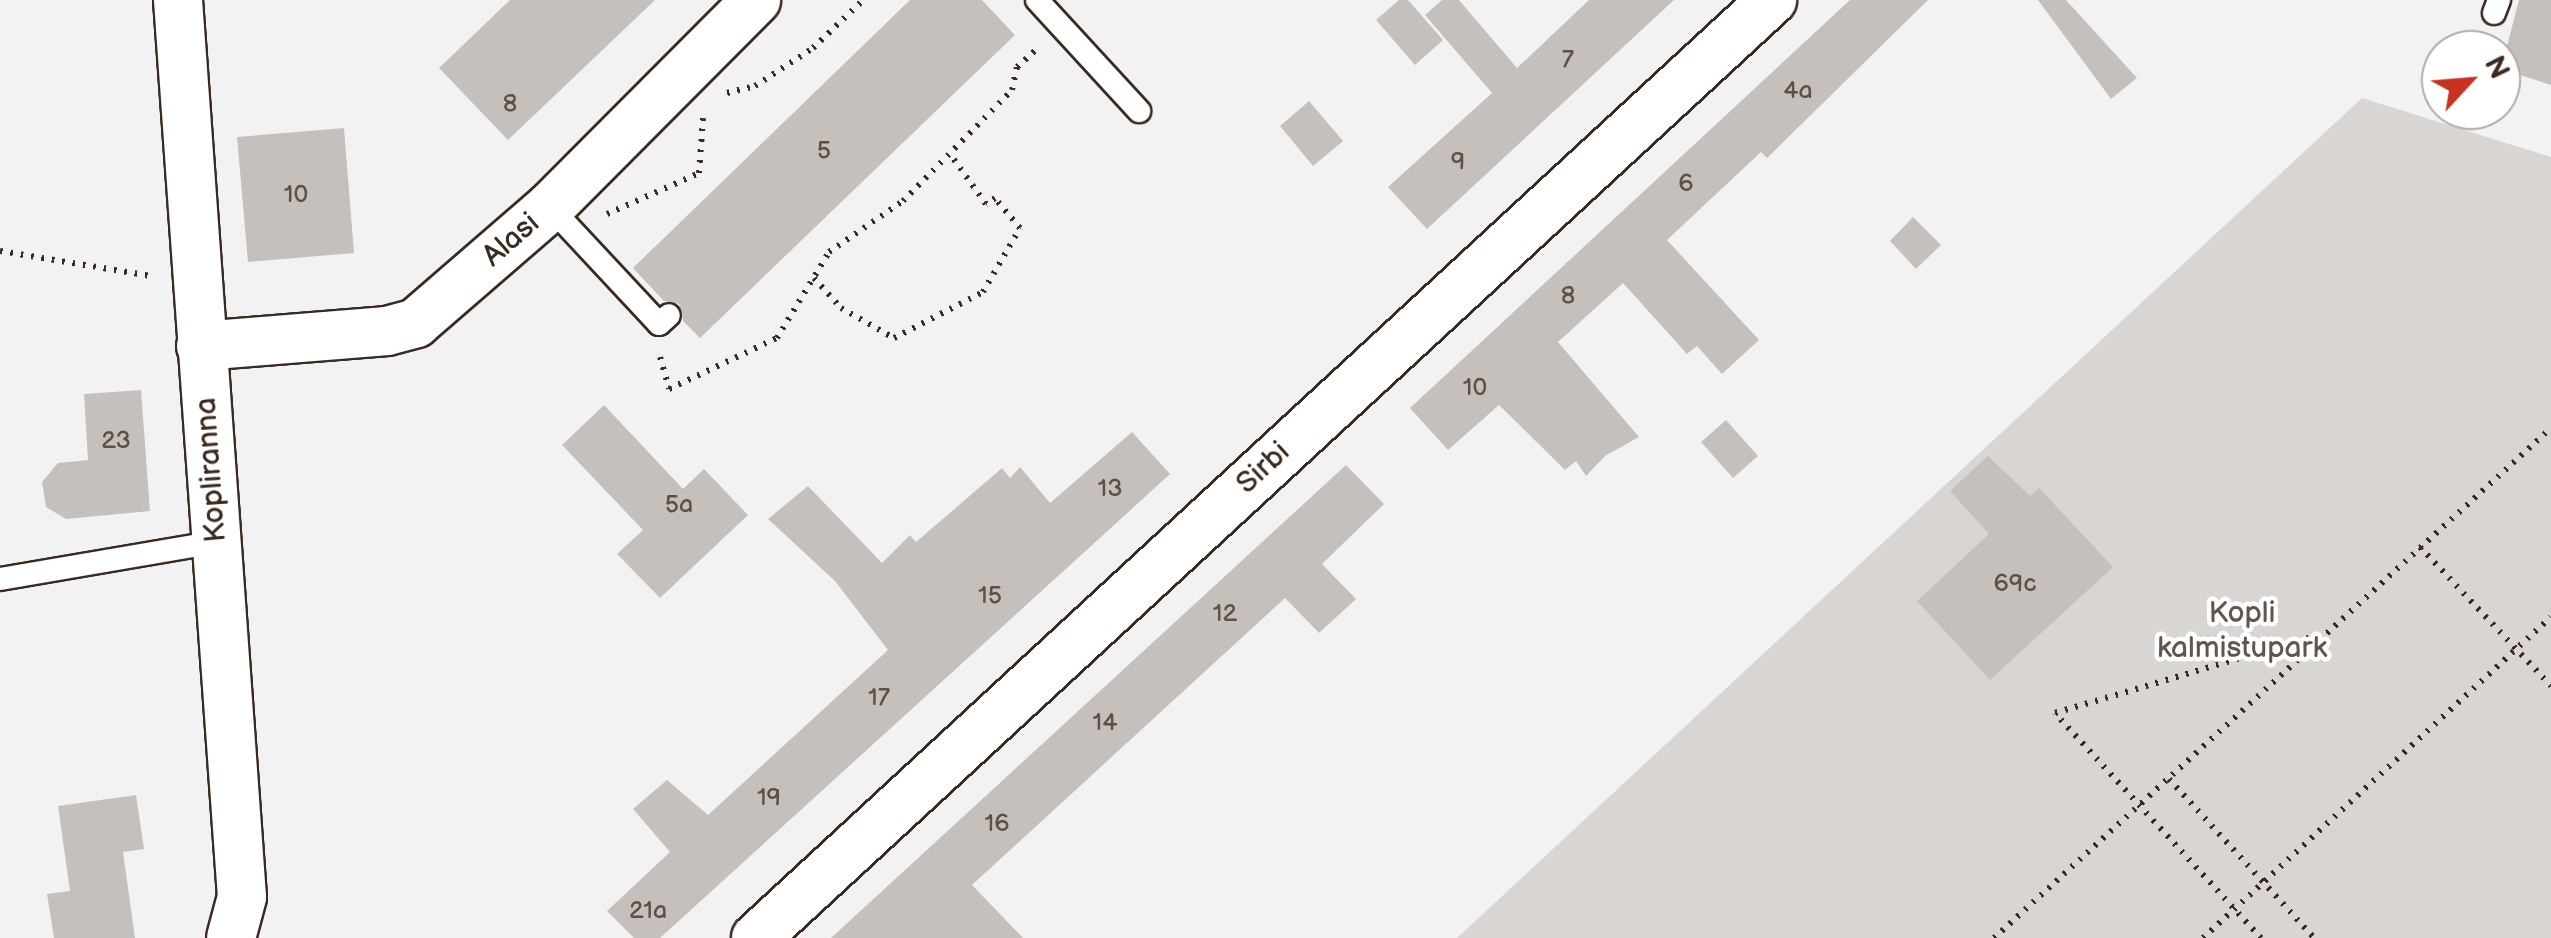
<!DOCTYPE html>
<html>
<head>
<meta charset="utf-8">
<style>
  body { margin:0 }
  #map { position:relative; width:2551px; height:938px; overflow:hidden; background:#f3f2f2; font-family:"Balsamiq Sans",sans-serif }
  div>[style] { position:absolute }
  .green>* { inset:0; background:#d8d5d2 }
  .building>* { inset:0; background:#c6c0bd }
  .path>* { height:6px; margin-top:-3px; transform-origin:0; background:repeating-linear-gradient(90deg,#3b2a1e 0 2.5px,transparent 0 10.5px) }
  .roads { filter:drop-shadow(2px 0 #3b2a1e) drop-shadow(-2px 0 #3b2a1e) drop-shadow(0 2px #3b2a1e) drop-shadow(0 -2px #3b2a1e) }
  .lane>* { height:22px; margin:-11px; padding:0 11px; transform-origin:11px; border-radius:11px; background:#fff }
  .street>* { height:48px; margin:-24px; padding:0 24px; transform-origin:24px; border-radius:24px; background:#fff }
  span { translate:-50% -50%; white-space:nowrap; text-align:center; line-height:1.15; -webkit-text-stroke:9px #fff; paint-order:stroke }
  .number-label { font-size:25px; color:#5e5046 }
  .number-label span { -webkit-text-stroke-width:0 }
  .street-label { font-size:30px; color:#3b2a1e }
  .park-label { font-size:30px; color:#62554b }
  .north { position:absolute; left:2421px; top:30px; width:100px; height:100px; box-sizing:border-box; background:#fff; border:2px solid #b1aaa5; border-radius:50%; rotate:64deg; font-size:28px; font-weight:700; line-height:40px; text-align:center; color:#3b2a1e }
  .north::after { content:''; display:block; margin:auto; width:35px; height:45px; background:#c8321e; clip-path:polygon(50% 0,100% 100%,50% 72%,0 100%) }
</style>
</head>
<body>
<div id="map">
  <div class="green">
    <div style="clip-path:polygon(2362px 98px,2551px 157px,2551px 938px,1457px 938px)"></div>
  </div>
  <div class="building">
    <div style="clip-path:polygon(510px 0,655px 0,508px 140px,439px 68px)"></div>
    <div style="clip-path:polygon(910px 0,982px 0,1015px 35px,700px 338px,683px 321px,679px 304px,664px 301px,633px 268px)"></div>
    <div style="clip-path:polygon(1399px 0,1408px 0,1443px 40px,1415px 65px,1376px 20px)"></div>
    <div style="clip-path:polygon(1442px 0,1459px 0,1517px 68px,1589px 0,1674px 0,1427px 229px,1388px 187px,1492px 93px,1425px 15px)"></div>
    <div style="clip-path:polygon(1850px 0,1928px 0,1767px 158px,1761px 152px,1667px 240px,1759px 340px,1722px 374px,1697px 346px,1687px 354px,1623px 283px,1558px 342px,1639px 437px,1605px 456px,1586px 476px,1576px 461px,1565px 470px,1499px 405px,1448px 450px,1410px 408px)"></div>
    <div style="clip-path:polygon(2038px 0,2066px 0,2137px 78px,2111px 99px)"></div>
    <div style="clip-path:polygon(2519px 0,2551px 0,2551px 85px,2501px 69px)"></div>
    <div style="clip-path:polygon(1309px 101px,1343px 141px,1313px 166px,1280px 126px)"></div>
    <div style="clip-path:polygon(344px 128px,354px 253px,248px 262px,237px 137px)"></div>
    <div style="clip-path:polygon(1913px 217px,1941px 245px,1916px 269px,1890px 241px)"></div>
    <div style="clip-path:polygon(141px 390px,150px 511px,66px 519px,46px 507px,42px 482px,58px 463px,88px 460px,84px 394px)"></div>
    <div style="clip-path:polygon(604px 405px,683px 489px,704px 469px,748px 515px,660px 598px,617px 554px,643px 530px,562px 445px)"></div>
    <div style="clip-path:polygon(1726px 420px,1758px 456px,1733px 478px,1701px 442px)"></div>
    <div style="clip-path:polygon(1132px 432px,1170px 474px,1090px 547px,660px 938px,634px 938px,607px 911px,670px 852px,633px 809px,667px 780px,708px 815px,888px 650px,835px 581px,768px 519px,808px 486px,882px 563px,910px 535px,916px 542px,1002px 468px,1010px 478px,1020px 467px,1050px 503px)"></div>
    <div style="clip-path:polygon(1988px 456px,2030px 496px,2039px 488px,2113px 567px,1990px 680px,1917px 601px,1989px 534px,1950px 491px)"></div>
    <div style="clip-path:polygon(1346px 465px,1384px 504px,1322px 564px,1356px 599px,1319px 633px,1285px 598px,972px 885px,1023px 938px,831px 938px)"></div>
    <div style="clip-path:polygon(136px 795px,144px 849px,123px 852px,135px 938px,54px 938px,47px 894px,70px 891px,58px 806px)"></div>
  </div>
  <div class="path">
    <div style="left:727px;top:93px;width:29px;rotate:-14deg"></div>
    <div style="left:755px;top:86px;width:69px;rotate:-33.2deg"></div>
    <div style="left:813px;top:48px;width:69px;rotate:-43.8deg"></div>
    <div style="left:607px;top:214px;width:101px;rotate:-24deg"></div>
    <div style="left:699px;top:173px;width:55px;rotate:-85.8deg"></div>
    <div style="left:0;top:251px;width:153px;rotate:9.4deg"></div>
    <div style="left:814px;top:278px;width:40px;rotate:48deg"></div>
    <div style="left:841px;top:308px;width:61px;rotate:29.5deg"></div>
    <div style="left:894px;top:338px;width:100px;rotate:-27.3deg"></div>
    <div style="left:983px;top:292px;width:74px;rotate:-60deg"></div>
    <div style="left:1020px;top:228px;width:39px;rotate:-130deg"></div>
    <div style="left:995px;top:198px;width:11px;rotate:146deg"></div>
    <div style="left:986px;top:204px;width:62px;rotate:-125.8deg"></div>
    <div style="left:660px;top:357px;width:33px;rotate:74deg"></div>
    <div style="left:669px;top:389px;width:119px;rotate:-25.3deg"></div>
    <div style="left:777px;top:338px;width:100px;rotate:-58.8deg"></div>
    <div style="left:829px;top:252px;width:90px;rotate:-34.6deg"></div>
    <div style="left:903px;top:201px;width:156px;rotate:-45.5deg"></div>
    <div style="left:1012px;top:90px;width:24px;rotate:-78deg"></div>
    <div style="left:1017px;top:67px;width:28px;rotate:-42deg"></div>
    <div style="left:2420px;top:547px;width:191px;rotate:46.7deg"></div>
    <div style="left:2169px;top:779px;width:215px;rotate:47.6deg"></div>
    <div style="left:1994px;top:938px;width:755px;rotate:-42.48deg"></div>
    <div style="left:2203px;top:938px;width:473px;rotate:-42.7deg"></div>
    <div style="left:2261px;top:938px;width:305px;rotate:-132.5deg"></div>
    <div style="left:2055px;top:713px;width:282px;rotate:-16.5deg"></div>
  </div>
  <div class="roads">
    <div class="lane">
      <div style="left:1037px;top:0;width:151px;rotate:47.4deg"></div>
      <div style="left:2494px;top:13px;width:14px;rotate:-69deg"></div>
      <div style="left:550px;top:207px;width:160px;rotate:47deg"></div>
      <div style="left:659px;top:324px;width:13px;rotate:-42deg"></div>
      <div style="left:0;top:579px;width:219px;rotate:-9.7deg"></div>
    </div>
    <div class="street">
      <div style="left:178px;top:0;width:899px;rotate:85.92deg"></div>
      <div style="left:242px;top:897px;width:42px;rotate:105deg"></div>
      <div style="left:201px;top:346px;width:187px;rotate:-4.6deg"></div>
      <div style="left:387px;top:331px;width:30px;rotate:-15deg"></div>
      <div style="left:416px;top:323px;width:177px;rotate:-40.9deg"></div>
      <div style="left:550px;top:207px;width:292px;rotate:-45.1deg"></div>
      <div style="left:756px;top:938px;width:1383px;rotate:-42.71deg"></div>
    </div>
  </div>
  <div class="number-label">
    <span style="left:1568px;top:60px">7</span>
    <span style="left:1798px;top:91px">4a</span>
    <span style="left:510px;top:104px">8</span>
    <span style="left:824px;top:151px">5</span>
    <span style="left:1458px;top:162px">9</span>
    <span style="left:1686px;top:184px">6</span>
    <span style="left:296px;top:195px">10</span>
    <span style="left:1568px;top:296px">8</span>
    <span style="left:1475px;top:388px">10</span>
    <span style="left:116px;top:441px">23</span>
    <span style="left:1110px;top:489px">13</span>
    <span style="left:679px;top:505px">5a</span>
    <span style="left:2015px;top:584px">69c</span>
    <span style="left:990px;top:596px">15</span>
    <span style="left:1225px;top:614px">12</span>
    <span style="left:879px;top:698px">17</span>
    <span style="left:1105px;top:723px">14</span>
    <span style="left:769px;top:798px">19</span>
    <span style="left:997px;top:824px">16</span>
    <span style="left:648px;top:911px">21a</span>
  </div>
  <div class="street-label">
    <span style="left:511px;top:240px;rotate:-41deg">Alasi</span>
    <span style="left:1263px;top:468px;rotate:-43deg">Sirbi</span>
    <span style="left:211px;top:470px;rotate:-94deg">Kopliranna</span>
  </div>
  <div class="park-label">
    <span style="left:2242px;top:630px">Kopli<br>kalmistupark</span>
  </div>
  <div class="north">N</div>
</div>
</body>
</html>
